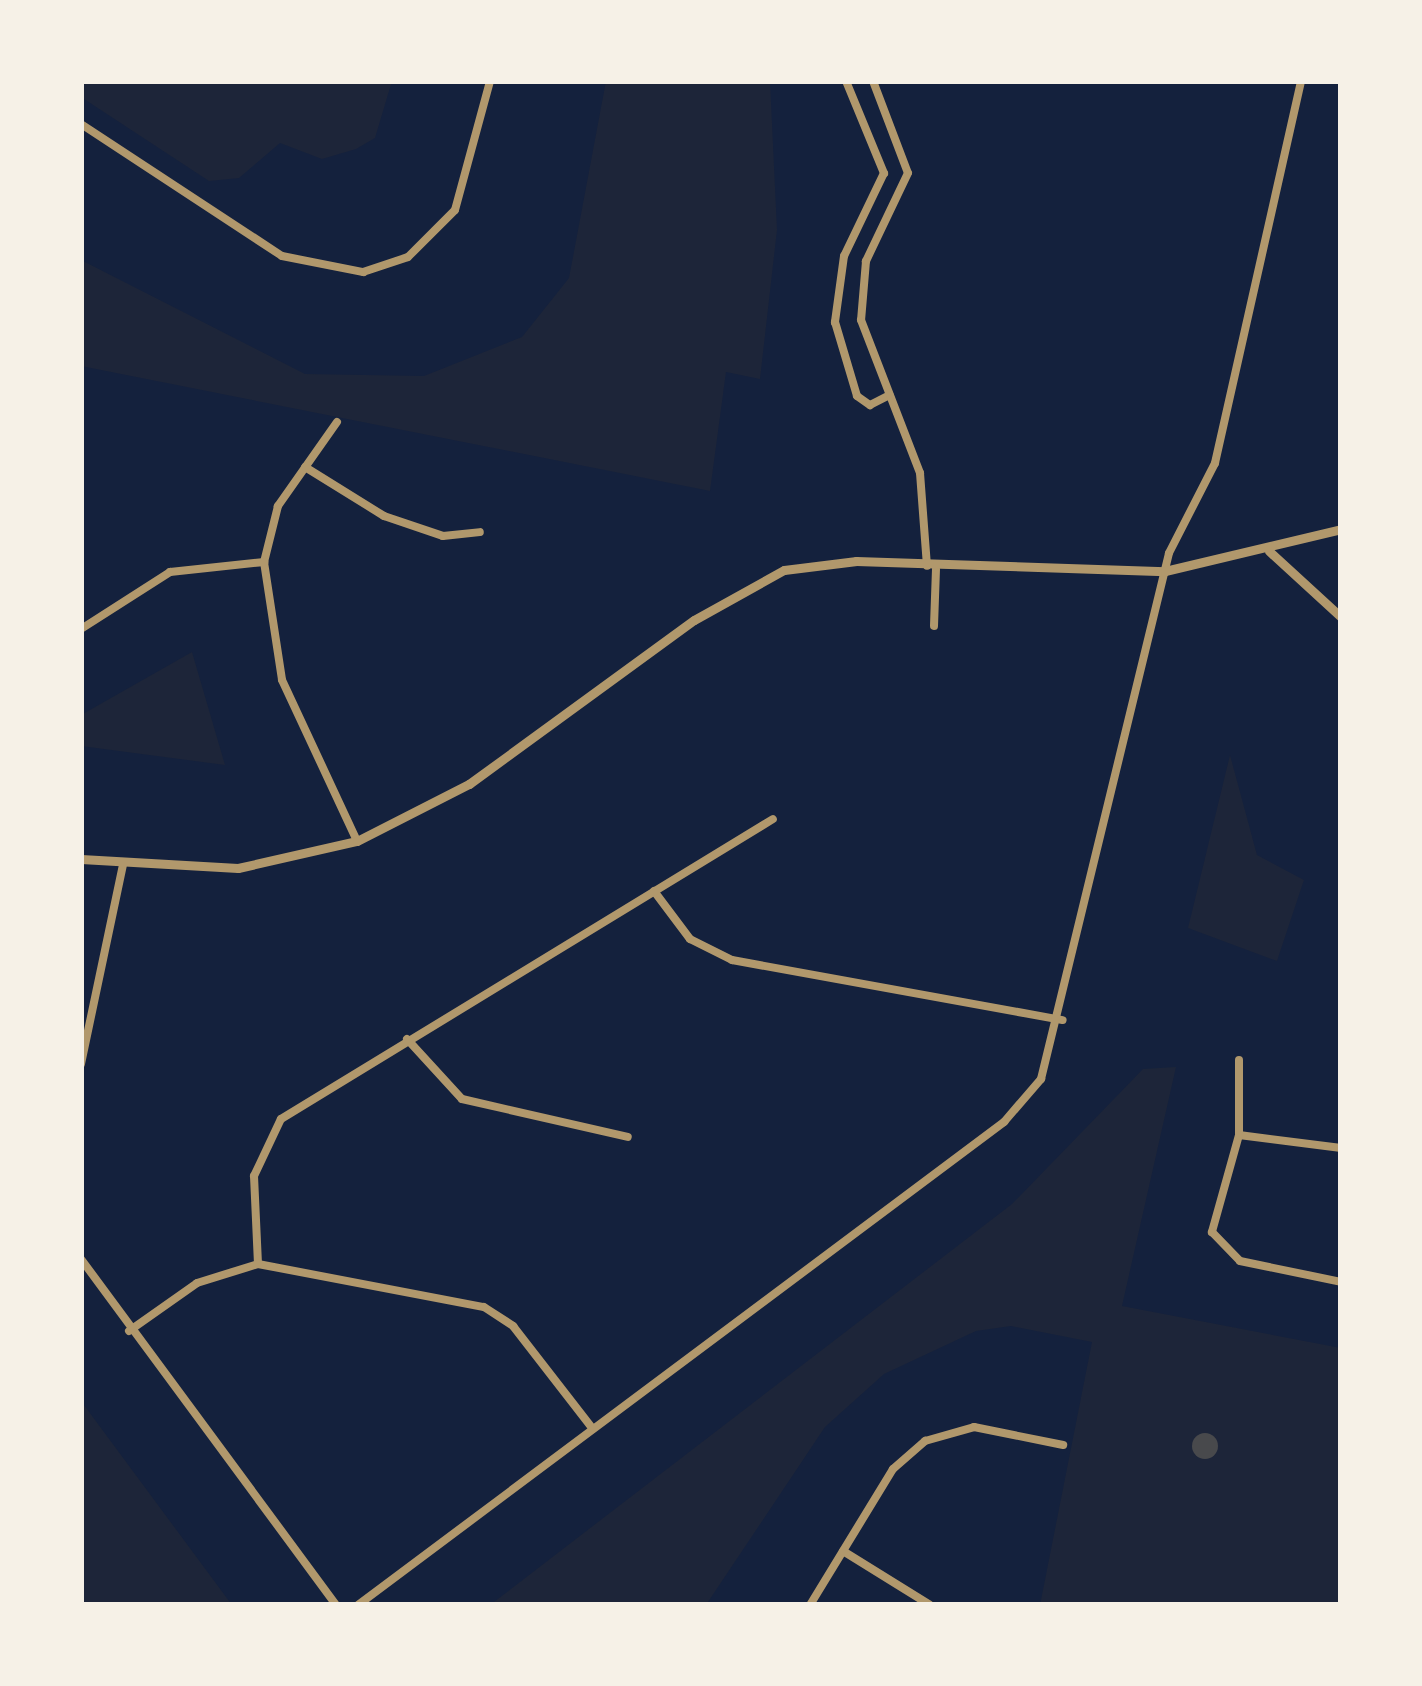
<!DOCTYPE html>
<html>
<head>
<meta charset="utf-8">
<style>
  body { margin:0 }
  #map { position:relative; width:1422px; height:1686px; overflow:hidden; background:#14213d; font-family:"PT Sans",sans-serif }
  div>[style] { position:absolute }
  .green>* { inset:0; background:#1d2539 }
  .building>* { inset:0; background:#48494c }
  .round { border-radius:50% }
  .minor>* { height:8px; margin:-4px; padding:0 4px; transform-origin:4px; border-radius:4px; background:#b1986c }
  .tertiary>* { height:9px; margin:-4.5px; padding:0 4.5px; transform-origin:4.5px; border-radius:4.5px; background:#b1986c }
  span { translate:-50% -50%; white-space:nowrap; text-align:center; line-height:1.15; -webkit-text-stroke:12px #f6f1e7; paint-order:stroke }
  .frame { position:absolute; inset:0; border:84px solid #f6f1e7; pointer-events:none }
</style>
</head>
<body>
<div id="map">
  <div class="green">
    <div style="clip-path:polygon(81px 81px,392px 81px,375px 138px,356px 149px,322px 159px,280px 143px,239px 178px,209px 181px,81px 97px)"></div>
    <div style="clip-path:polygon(606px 81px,770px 81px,777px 230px,760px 379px,726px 372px,710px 491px,81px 366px,81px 260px,305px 374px,424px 376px,522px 337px,569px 278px)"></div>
    <div style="clip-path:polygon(192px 652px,225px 765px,81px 746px,81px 715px)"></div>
    <div style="clip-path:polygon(1230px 755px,1257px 855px,1304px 880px,1277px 961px,1188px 928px)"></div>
    <div style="clip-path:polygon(1176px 1067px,1122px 1306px,1341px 1348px,1341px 1605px,1040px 1605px,1092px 1342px,1011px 1326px,976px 1331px,884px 1374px,825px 1427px,706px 1605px,490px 1605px,1012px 1204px,1143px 1069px)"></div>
    <div style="clip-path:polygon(81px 1401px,232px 1605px,83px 1605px)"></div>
  </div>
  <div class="building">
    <div class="round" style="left:1192px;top:1433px;width:26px;height:26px"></div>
  </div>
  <div class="minor">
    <div style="left:846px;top:81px;width:100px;rotate:67.6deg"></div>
    <div style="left:884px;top:173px;width:92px;rotate:115.7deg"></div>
    <div style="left:844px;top:256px;width:67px;rotate:97.8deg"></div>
    <div style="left:835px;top:322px;width:77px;rotate:73.4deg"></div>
    <div style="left:857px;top:396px;width:16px;rotate:35deg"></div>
    <div style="left:870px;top:405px;width:22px;rotate:-27deg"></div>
    <div style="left:873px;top:81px;width:98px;rotate:69.2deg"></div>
    <div style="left:908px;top:173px;width:98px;rotate:115.5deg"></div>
    <div style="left:866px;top:261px;width:59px;rotate:94.8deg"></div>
    <div style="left:861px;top:320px;width:164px;rotate:68.9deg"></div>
    <div style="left:920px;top:473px;width:93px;rotate:85.7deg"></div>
    <div style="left:81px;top:124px;width:240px;rotate:33.3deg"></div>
    <div style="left:282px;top:256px;width:83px;rotate:11.2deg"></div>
    <div style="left:363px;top:272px;width:47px;rotate:-18.4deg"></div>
    <div style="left:408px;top:257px;width:66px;rotate:-45deg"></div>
    <div style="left:455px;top:210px;width:134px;rotate:-74.8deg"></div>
    <div style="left:337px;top:422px;width:103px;rotate:125.1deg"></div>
    <div style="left:278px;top:506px;width:58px;rotate:104deg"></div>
    <div style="left:264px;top:562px;width:119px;rotate:81.3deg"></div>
    <div style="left:282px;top:680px;width:178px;rotate:65deg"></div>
    <div style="left:305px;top:467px;width:93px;rotate:31.8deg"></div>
    <div style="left:384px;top:516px;width:62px;rotate:18.7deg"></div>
    <div style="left:443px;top:536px;width:37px;rotate:-6deg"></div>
    <div style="left:934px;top:626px;width:57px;rotate:-88deg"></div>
    <div style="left:81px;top:629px;width:106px;rotate:-32.6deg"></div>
    <div style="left:170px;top:572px;width:95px;rotate:-6.1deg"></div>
    <div style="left:654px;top:891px;width:60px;rotate:53.1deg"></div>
    <div style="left:690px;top:939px;width:47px;rotate:26.6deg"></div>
    <div style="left:732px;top:960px;width:336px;rotate:10.3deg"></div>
    <div style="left:407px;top:1039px;width:81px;rotate:47.5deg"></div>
    <div style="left:462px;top:1099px;width:170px;rotate:12.9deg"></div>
    <div style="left:1239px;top:1060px;width:75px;rotate:90deg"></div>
    <div style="left:1239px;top:1135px;width:101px;rotate:105.6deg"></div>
    <div style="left:1212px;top:1232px;width:40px;rotate:46deg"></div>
    <div style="left:1240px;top:1261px;width:103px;rotate:11.7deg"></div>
    <div style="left:81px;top:1064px;width:203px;rotate:-78.1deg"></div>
    <div style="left:1239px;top:1135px;width:103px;rotate:7.3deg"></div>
    <div style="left:81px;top:1259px;width:430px;rotate:53.6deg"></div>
    <div style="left:258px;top:1264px;width:88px;rotate:-92.6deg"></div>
    <div style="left:254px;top:1176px;width:63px;rotate:-64.7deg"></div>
    <div style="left:281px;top:1119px;width:576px;rotate:-31.37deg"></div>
    <div style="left:129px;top:1331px;width:83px;rotate:-35.2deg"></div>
    <div style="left:197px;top:1283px;width:64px;rotate:-17.3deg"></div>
    <div style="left:258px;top:1264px;width:230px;rotate:10.8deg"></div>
    <div style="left:484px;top:1307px;width:35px;rotate:33deg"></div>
    <div style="left:513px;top:1326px;width:130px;rotate:52.2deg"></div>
    <div style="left:843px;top:1551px;width:102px;rotate:31.8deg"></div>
    <div style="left:358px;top:1605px;width:807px;rotate:-36.78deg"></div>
    <div style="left:1004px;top:1122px;width:57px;rotate:-49.3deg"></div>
    <div style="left:1041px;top:1079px;width:541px;rotate:-76.32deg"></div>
    <div style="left:1169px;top:553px;width:101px;rotate:-62.9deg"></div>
    <div style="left:1215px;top:463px;width:392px;rotate:-77.3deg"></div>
    <div style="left:810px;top:1605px;width:159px;rotate:-58.6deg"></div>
    <div style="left:893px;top:1469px;width:43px;rotate:-41.2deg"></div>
    <div style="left:925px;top:1441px;width:51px;rotate:-15.9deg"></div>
    <div style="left:974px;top:1427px;width:91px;rotate:11.4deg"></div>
  </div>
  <div class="tertiary">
    <div style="left:1269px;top:551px;width:98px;rotate:42.5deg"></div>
    <div style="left:81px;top:859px;width:157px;rotate:3.3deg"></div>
    <div style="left:238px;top:868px;width:122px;rotate:-12.8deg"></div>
    <div style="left:357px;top:841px;width:126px;rotate:-27deg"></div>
    <div style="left:469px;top:784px;width:278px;rotate:-36.1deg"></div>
    <div style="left:694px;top:620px;width:103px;rotate:-29.1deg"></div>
    <div style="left:784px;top:570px;width:73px;rotate:-7.1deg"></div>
    <div style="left:856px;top:561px;width:309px;rotate:1.9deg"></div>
    <div style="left:1165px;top:571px;width:181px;rotate:-13.4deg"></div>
  </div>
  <div class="frame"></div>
</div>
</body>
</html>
